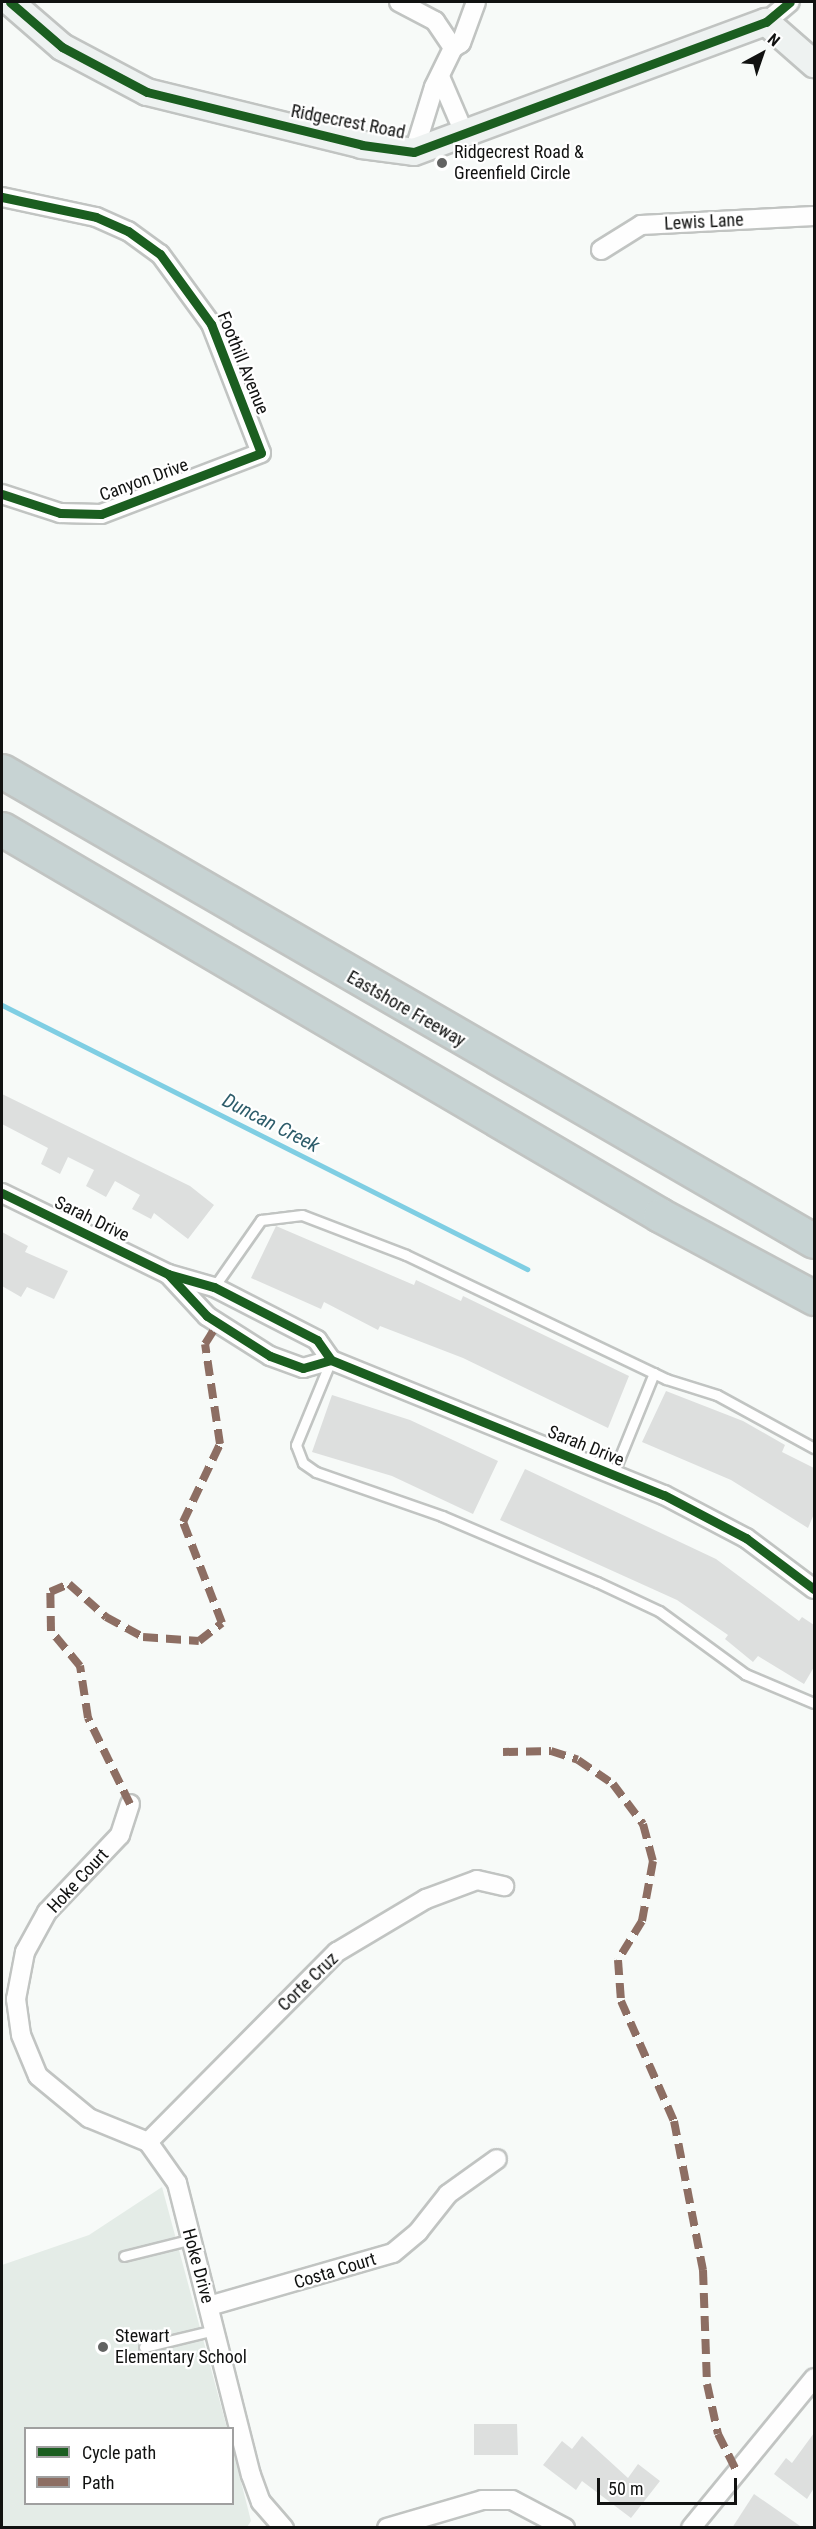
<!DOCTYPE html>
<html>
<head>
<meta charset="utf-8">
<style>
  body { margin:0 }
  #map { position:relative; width:816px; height:2529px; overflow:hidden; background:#f7faf8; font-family:"Roboto Condensed",sans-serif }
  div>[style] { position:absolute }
  .built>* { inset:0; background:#e4ece7 }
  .stream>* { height:5px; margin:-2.5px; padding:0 2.5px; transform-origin:2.5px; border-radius:2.5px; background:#7fcee3 }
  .building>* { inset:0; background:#dddfde }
  .roads { filter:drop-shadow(2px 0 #c1c4c2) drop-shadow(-2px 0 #c1c4c2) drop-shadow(0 2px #c1c4c2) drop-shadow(0 -2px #c1c4c2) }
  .lane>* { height:9px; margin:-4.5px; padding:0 4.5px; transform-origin:4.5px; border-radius:4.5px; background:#fefefe }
  .street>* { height:18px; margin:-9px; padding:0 9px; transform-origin:9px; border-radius:9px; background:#fefefe }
  .secondary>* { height:26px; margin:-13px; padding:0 13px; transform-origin:13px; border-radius:13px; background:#eef2f1 }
  .highway>* { height:33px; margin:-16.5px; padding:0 16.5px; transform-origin:16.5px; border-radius:16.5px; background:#c7d3d3 }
  .quiet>* { height:8px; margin-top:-4px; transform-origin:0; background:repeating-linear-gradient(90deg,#8d6e63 0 15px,transparent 0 23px) }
  .cycleway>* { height:9px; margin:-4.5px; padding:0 4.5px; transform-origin:4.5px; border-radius:4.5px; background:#1b5e20 }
  .dots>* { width:16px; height:16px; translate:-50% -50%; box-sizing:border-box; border:3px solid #fff; border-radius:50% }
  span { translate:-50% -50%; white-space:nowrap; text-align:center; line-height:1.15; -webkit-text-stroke:4.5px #fff; paint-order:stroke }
  .street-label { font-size:18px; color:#111211 }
  .poi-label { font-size:18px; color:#111211 }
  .left { translate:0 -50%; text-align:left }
  .water-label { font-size:20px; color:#2d5c6a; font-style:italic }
  .frame { position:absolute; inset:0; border:3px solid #111211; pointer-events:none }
  .legend { position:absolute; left:24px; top:2427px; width:210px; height:78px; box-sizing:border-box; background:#fff; border:2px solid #a0a0a0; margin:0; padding:8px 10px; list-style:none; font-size:18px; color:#111211 }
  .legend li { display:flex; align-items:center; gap:12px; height:30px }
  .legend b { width:30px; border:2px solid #a0a0a0 }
  .north { position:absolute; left:732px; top:24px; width:60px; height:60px; -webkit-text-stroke:4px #fff; paint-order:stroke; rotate:40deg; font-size:16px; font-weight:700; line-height:24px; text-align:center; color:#111211 }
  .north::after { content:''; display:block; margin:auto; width:21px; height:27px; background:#111211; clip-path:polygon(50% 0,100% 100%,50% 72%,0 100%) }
  .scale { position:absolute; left:597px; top:2478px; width:140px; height:27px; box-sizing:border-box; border:3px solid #111211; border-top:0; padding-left:8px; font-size:18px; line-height:21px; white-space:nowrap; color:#111211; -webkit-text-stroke:4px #fff; paint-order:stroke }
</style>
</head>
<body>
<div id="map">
  <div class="built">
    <div style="clip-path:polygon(162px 2187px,227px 2428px,26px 2428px,26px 2504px,232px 2504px,233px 2450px,251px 2521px,247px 2527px,2px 2527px,2px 2265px,89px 2235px)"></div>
  </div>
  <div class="stream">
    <div style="left:2px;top:1005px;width:588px;rotate:26.7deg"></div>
  </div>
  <div class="building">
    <div style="clip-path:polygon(2px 1094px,190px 1186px,214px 1205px,188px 1239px,154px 1213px,151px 1219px,132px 1209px,140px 1195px,115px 1181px,106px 1197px,86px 1186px,94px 1170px,68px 1157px,60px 1174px,41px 1164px,48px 1148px,2px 1124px)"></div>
    <div style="clip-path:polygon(276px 1226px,414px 1285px,416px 1280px,461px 1301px,463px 1296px,629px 1376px,608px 1428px,463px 1358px,380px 1326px,378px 1330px,324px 1302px,321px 1309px,251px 1278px)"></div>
    <div style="clip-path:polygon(2px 1232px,28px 1246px,25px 1252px,68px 1271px,54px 1299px,27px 1287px,21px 1297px,2px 1286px)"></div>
    <div style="clip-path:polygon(666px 1391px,743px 1421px,785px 1445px,782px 1452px,814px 1468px,814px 1514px,808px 1528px,731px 1480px,642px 1442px)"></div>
    <div style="clip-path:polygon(332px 1395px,410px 1420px,498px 1461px,473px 1514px,392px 1476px,312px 1452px)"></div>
    <div style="clip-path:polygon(525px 1469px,716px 1559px,799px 1621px,802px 1617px,814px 1625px,814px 1667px,804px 1684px,758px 1656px,753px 1662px,725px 1639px,728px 1635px,677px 1600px,500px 1520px)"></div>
    <div style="clip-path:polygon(474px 2424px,517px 2424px,518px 2455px,474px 2455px)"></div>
    <div style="clip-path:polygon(814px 2433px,814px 2488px,807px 2499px,774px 2474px,786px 2458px,792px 2463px)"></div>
    <div style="clip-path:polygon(582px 2436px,628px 2478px,638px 2464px,660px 2481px,631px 2518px,582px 2481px,576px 2490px,543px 2465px,562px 2441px,572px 2449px)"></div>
    <div style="clip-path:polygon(754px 2494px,803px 2528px,732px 2528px)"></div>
  </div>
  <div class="roads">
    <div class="lane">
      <div style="left:214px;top:1287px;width:82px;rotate:-55deg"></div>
      <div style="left:261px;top:1220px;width:41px;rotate:-7deg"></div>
      <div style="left:302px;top:1215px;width:111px;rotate:21deg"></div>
      <div style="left:406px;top:1255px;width:288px;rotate:25.5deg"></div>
      <div style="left:666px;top:1379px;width:53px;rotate:17.4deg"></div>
      <div style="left:717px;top:1395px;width:111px;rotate:28.7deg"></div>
      <div style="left:331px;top:1360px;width:92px;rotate:112.4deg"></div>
      <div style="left:296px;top:1445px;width:19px;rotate:69deg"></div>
      <div style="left:303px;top:1463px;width:16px;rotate:35deg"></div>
      <div style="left:316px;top:1472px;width:133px;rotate:19.2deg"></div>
      <div style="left:442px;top:1516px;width:168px;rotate:23.1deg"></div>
      <div style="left:597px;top:1582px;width:68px;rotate:25.1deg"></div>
      <div style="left:659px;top:1611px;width:107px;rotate:36.2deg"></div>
      <div style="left:745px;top:1674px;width:75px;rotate:22.8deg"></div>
      <div style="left:613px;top:1474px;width:109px;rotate:-67.9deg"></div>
      <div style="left:124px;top:2256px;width:70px;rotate:-14deg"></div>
      <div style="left:144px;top:2347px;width:73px;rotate:-13.5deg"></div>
    </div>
    <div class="street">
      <div style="left:399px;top:2px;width:41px;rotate:27.8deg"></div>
      <div style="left:435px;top:21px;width:32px;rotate:56deg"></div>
      <div style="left:766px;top:22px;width:31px;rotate:-40deg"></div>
      <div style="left:441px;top:79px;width:61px;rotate:66.8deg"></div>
      <div style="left:414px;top:152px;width:68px;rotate:-72.9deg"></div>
      <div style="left:434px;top:87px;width:43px;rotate:-64deg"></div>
      <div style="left:453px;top:48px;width:9px;rotate:-32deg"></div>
      <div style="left:461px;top:43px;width:44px;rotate:-69.9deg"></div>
      <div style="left:2px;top:197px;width:96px;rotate:12deg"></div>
      <div style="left:96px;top:217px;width:35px;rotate:24deg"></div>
      <div style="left:128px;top:231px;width:39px;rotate:36deg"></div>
      <div style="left:160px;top:254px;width:87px;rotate:53.9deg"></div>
      <div style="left:211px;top:324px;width:138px;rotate:68.8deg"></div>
      <div style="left:261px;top:453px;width:171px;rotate:159.1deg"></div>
      <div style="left:101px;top:514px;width:41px;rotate:-178.6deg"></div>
      <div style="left:60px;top:513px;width:61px;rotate:-161.9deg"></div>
      <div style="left:601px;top:250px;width:47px;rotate:-32deg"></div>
      <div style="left:641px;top:225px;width:173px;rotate:-3deg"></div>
      <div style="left:2px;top:1193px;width:185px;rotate:26deg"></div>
      <div style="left:168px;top:1274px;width:48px;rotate:15.8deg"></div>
      <div style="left:214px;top:1287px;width:116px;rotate:27.2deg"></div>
      <div style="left:317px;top:1340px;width:24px;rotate:55deg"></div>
      <div style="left:331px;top:1360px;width:29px;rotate:164deg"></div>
      <div style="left:303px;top:1368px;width:35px;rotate:-160deg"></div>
      <div style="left:270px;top:1356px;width:75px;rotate:-147.6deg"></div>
      <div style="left:207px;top:1316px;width:57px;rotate:-132.9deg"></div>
      <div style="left:331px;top:1360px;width:359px;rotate:22.1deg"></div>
      <div style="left:664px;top:1495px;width:93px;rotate:27.7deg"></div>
      <div style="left:746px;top:1538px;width:85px;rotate:36.9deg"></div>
      <div style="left:130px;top:1804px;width:33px;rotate:108deg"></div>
      <div style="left:120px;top:1835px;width:106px;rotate:133.5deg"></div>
      <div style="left:47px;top:1912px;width:46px;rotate:118.8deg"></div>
      <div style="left:25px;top:1952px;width:48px;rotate:100.8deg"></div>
      <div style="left:16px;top:1999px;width:36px;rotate:82deg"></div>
      <div style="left:21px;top:2035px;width:44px;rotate:67.5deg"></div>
      <div style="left:38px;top:2076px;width:66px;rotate:39.5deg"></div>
      <div style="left:89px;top:2118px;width:64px;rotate:22.1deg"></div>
      <div style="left:148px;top:2142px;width:268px;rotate:-45.2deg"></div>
      <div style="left:337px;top:1952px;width:104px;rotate:-30.8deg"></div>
      <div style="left:426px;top:1899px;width:54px;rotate:-20.4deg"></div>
      <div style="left:477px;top:1880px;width:28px;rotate:13deg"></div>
      <div style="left:148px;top:2142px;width:50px;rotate:54.7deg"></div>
      <div style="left:177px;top:2183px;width:301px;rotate:75.8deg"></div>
      <div style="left:251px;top:2475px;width:29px;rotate:70deg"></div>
      <div style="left:261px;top:2502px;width:35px;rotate:49deg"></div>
      <div style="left:209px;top:2306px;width:191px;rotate:-16.1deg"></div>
      <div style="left:393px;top:2253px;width:33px;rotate:-40deg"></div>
      <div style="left:418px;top:2232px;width:48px;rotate:-51.7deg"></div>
      <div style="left:448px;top:2194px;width:60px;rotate:-35.5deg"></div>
      <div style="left:387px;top:2528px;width:99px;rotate:-16.4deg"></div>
      <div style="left:482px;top:2500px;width:30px"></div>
      <div style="left:512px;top:2500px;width:60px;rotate:27.8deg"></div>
      <div style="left:691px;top:2528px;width:194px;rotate:-50.6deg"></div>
    </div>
    <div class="secondary">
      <div style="left:10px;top:2px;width:69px;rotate:40.9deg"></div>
      <div style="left:62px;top:47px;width:96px;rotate:27.9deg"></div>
      <div style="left:147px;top:92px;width:221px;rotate:13.8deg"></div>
      <div style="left:362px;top:145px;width:52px;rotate:7.7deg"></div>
      <div style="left:414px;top:152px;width:375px;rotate:-20.3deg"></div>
      <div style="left:766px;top:22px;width:64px;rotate:41.2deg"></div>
    </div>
    <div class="highway">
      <div style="left:2px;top:771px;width:938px;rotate:30.06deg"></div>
      <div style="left:2px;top:829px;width:763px;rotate:30.4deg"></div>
      <div style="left:660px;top:1215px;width:175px;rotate:28.3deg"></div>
    </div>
  </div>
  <div class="quiet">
    <div style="left:503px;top:1752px;width:48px;rotate:-1.2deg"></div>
    <div style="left:551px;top:1751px;width:28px;rotate:18deg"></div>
    <div style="left:578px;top:1760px;width:42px;rotate:34.4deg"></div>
    <div style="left:613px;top:1784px;width:50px;rotate:53.1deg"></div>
    <div style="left:643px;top:1824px;width:38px;rotate:75deg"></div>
    <div style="left:653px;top:1861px;width:61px;rotate:100.4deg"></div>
    <div style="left:642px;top:1921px;width:46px;rotate:121.6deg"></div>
    <div style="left:618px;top:1960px;width:41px;rotate:85.8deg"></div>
    <div style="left:621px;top:2001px;width:131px;rotate:66.2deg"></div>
    <div style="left:674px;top:2121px;width:152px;rotate:79deg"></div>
    <div style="left:703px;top:2270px;width:114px;rotate:88deg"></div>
    <div style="left:707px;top:2384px;width:51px;rotate:77.6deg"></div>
    <div style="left:718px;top:2434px;width:42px;rotate:63.4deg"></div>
    <div style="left:130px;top:1804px;width:96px;rotate:-116deg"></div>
    <div style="left:88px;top:1718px;width:53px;rotate:-98.7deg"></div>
    <div style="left:80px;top:1666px;width:45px;rotate:-129.6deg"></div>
    <div style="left:51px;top:1631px;width:39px;rotate:-91deg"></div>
    <div style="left:50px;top:1592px;width:21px;rotate:-23deg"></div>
    <div style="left:69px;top:1584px;width:50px;rotate:41.7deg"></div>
    <div style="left:106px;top:1617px;width:42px;rotate:28.4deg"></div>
    <div style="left:143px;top:1637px;width:56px;rotate:4.1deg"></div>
    <div style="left:199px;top:1641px;width:29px;rotate:-38deg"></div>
    <div style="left:222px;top:1623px;width:108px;rotate:-111.1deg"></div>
    <div style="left:183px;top:1522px;width:86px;rotate:-64.6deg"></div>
    <div style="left:220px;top:1444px;width:101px;rotate:-98.5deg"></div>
    <div style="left:205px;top:1344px;width:25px;rotate:-58deg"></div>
  </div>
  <div class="cycleway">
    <div style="left:10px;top:2px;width:69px;rotate:40.9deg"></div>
    <div style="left:62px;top:47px;width:96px;rotate:27.9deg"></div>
    <div style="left:147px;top:92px;width:221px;rotate:13.8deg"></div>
    <div style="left:362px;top:145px;width:52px;rotate:7.7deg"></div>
    <div style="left:414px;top:152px;width:375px;rotate:-20.3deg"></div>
    <div style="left:766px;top:22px;width:31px;rotate:-40deg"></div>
    <div style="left:2px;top:197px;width:96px;rotate:12deg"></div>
    <div style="left:96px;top:217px;width:35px;rotate:24deg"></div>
    <div style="left:128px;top:231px;width:39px;rotate:36deg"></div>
    <div style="left:160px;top:254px;width:87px;rotate:53.9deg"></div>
    <div style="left:211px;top:324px;width:138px;rotate:68.8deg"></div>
    <div style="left:261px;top:453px;width:171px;rotate:159.1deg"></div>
    <div style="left:101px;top:514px;width:41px;rotate:-178.6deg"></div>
    <div style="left:60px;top:513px;width:61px;rotate:-161.9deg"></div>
    <div style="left:2px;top:1193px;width:185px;rotate:26deg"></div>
    <div style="left:168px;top:1274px;width:48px;rotate:15.8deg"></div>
    <div style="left:214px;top:1287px;width:116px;rotate:27.2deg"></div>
    <div style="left:317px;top:1340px;width:24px;rotate:55deg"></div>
    <div style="left:331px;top:1360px;width:29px;rotate:164deg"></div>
    <div style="left:303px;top:1368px;width:35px;rotate:-160deg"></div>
    <div style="left:270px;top:1356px;width:75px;rotate:-147.6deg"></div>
    <div style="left:207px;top:1316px;width:57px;rotate:-132.9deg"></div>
    <div style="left:331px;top:1360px;width:359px;rotate:22.1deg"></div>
    <div style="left:664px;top:1495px;width:93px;rotate:27.7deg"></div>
    <div style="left:746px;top:1538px;width:85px;rotate:36.9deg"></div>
  </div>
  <div class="dots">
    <div style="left:442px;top:163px;background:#626362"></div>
    <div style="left:103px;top:2347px;background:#626362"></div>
  </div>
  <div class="street-label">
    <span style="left:348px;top:122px;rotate:11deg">Ridgecrest Road</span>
    <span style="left:704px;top:222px;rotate:-3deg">Lewis Lane</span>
    <span style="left:243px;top:363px;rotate:68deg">Foothill Avenue</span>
    <span style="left:144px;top:480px;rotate:-20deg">Canyon Drive</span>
    <span style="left:406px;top:1009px;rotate:30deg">Eastshore Freeway</span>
    <span style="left:92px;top:1219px;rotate:26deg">Sarah Drive</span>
    <span style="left:586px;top:1446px;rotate:22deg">Sarah Drive</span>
    <span style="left:78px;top:1881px;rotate:-47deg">Hoke Court</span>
    <span style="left:308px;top:1982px;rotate:-44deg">Corte Cruz</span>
    <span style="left:198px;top:2266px;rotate:75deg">Hoke Drive</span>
    <span style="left:335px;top:2271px;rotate:-17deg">Costa Court</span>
  </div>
  <div class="poi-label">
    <span class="left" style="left:454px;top:163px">Ridgecrest Road &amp;<br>Greenfield Circle</span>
    <span class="left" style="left:115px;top:2347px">Stewart<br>Elementary School</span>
  </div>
  <div class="water-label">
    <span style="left:271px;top:1123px;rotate:27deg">Duncan Creek</span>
  </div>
  <div class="frame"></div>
  <ul class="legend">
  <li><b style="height:8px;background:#1b5e20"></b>Cycle path</li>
  <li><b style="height:8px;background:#8d6e63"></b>Path</li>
  </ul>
  <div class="north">N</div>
  <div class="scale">50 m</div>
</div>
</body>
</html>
